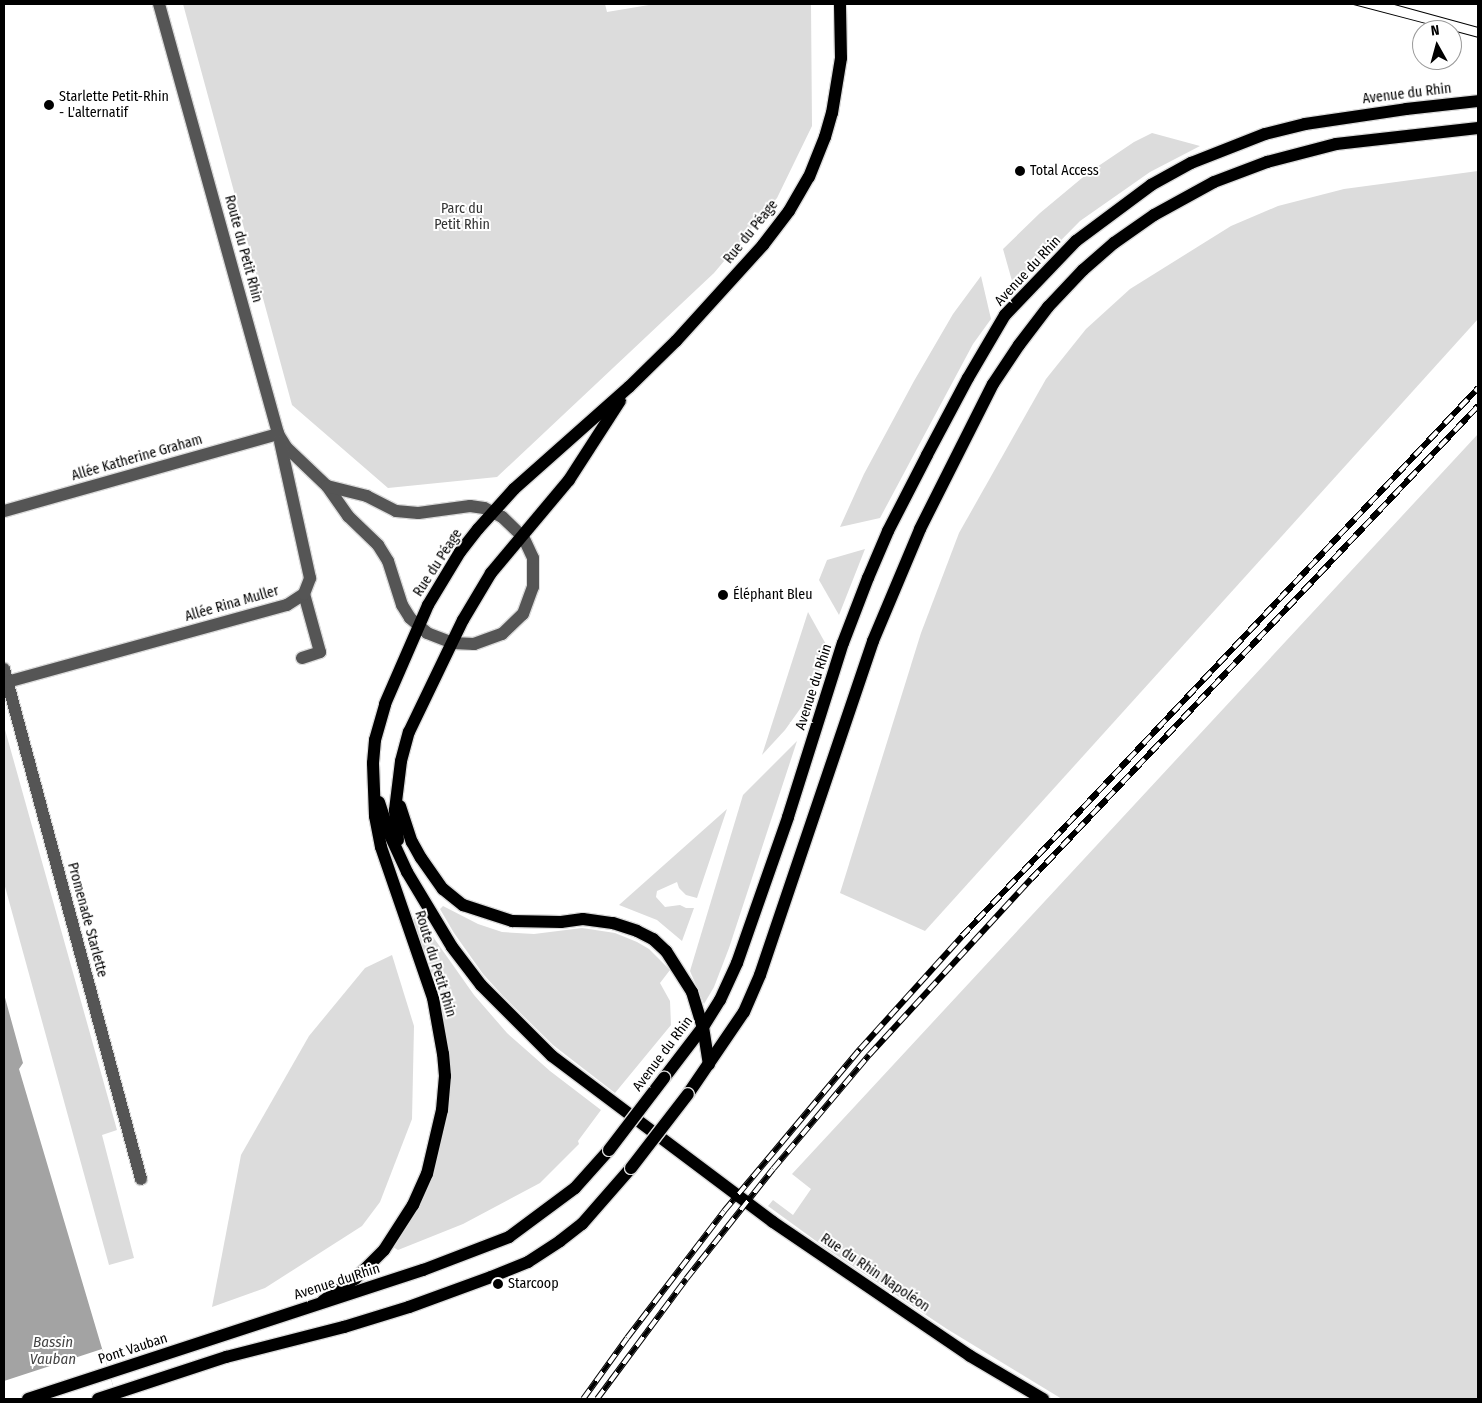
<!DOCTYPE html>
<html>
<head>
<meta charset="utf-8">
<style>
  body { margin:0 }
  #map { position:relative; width:1482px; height:1403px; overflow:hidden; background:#fff; font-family:"Fira Sans Condensed",sans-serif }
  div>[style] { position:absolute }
  .green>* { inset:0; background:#dcdcdc }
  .water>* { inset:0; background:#a3a3a3 }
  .pier>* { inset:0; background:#fff }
  .roads { filter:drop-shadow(1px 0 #dbdbdb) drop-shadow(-1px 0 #dbdbdb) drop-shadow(0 1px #dbdbdb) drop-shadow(0 -1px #dbdbdb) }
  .minor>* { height:12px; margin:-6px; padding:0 6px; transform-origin:6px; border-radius:6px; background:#555 }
  .major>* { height:12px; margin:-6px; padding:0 6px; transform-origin:6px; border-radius:6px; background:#000 }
  .tram>* { height:1px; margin:-0.5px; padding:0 0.5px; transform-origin:0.5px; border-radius:0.5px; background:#000 }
  .rail>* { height:5.5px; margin-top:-2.75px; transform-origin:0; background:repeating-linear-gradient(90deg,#fff 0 11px,#000 0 22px); box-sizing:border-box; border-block:1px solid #000 }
  .bridges { filter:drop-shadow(1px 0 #dbdbdb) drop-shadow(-1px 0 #dbdbdb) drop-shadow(0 1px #dbdbdb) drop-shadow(0 -1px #dbdbdb) }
  .major-bridge>* { height:12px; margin:-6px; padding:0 6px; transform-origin:6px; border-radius:6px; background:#000 }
  .dots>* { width:14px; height:14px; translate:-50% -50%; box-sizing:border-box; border:2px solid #fff; border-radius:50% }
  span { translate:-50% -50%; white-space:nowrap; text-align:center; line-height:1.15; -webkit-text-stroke:4px #fff; paint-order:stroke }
  .street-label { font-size:14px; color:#000 }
  .poi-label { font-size:14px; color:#000 }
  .left { translate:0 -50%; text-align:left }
  .park-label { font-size:14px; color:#333 }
  .water-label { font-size:15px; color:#444; font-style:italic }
  .frame { position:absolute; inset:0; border:5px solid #000; pointer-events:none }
  .north { position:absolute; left:1412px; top:20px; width:50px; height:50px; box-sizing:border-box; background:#fff; border:1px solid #999; border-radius:50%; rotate:353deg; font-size:14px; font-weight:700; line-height:20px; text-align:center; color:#000 }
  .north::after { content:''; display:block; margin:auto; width:18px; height:22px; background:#000; clip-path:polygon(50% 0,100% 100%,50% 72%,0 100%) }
</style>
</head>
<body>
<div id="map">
  <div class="green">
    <div style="clip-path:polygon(183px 4px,605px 4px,607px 12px,655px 4px,811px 4px,812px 126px,777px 198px,714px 273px,497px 477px,388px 488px,292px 405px)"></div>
    <div style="clip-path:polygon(1152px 133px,1200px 146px,1150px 172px,1080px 221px,1014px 288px,1003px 249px,1040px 213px,1088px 173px,1134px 142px)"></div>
    <div style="clip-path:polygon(1478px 171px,1478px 319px,925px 931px,840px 893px,921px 633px,959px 533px,1046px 379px,1086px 329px,1130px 289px,1231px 226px,1278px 206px,1344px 189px)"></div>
    <div style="clip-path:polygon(981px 276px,991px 319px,973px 344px,880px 518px,840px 527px,864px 474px,914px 381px,953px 314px)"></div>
    <div style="clip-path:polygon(1478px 434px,1478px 1399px,1062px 1399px,947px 1329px,827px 1249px,768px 1206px,773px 1200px,793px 1215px,811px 1189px,792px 1174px)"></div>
    <div style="clip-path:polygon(865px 549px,839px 615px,819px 580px,827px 560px)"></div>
    <div style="clip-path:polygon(808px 612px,828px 648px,814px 687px,805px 702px,785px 730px,762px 755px)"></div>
    <div style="clip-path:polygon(4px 726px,117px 1130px,102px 1135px,134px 1258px,109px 1265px,4px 883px)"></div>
    <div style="clip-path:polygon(797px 741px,729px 948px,714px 987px,704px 1004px,690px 971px,743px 795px)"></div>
    <div style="clip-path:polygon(727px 809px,697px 898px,686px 895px,679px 888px,677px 882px,657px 891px,656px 897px,665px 907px,680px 905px,686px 908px,694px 908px,682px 941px,657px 920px,619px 905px)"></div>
    <div style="clip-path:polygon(443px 906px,478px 924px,502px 932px,534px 934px,582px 928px,615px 933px,637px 942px,649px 949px,670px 970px,660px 983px,670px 1001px,671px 1025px,615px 1093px,553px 1045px,503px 996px,483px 974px,454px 933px,440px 909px)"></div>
    <div style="clip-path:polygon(415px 916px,419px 917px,474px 995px,507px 1033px,550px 1071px,601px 1110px,578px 1141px,579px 1144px,540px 1183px,463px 1224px,398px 1250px,393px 1247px,420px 1202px,448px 1053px,438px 992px,413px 922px)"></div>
    <div style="clip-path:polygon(392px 955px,414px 1026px,412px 1119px,380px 1202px,362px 1226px,265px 1288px,212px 1307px,241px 1155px,309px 1036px,365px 968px)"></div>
  </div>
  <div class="water">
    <div style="clip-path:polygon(4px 994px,23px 1063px,19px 1069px,117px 1399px,4px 1399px)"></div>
  </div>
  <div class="pier">
    <div style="clip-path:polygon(102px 1349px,117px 1399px,4px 1399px,4px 1381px)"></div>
  </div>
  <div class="roads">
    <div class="minor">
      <div style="left:159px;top:4px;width:446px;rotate:74.5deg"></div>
      <div style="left:278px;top:434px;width:15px;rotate:58deg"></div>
      <div style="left:286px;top:447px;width:57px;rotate:43.6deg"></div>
      <div style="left:327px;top:486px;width:37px;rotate:55deg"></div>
      <div style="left:348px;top:516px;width:42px;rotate:44deg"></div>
      <div style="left:378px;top:545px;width:19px;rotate:58deg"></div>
      <div style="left:388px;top:561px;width:46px;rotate:72.3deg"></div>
      <div style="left:402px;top:605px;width:15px;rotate:58deg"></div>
      <div style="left:410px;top:618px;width:23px;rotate:41deg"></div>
      <div style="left:427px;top:633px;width:28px;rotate:21deg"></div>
      <div style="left:453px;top:643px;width:21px;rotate:3deg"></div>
      <div style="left:474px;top:644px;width:30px;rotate:-20deg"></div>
      <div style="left:502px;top:634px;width:29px;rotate:-44deg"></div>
      <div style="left:523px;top:614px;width:29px;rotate:-70deg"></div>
      <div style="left:533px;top:587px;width:29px;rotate:-90deg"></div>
      <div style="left:533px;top:558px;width:23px;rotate:-115deg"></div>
      <div style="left:523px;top:537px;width:29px;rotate:-136deg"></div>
      <div style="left:502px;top:517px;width:20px;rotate:-153deg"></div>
      <div style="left:484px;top:508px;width:14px;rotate:-172deg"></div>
      <div style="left:470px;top:506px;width:52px;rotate:172.3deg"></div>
      <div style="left:418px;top:513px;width:22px;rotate:-175deg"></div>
      <div style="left:396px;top:511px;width:33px;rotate:-153deg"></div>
      <div style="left:367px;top:496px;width:41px;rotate:-166deg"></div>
      <div style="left:4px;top:511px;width:285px;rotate:-15.7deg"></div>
      <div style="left:302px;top:658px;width:19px;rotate:-18deg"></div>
      <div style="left:320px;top:652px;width:60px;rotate:-105.4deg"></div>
      <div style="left:4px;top:669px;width:528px;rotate:74.96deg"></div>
      <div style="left:7px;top:682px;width:290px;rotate:-15.4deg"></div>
      <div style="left:287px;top:605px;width:20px;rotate:-33deg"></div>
      <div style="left:304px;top:594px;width:17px;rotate:-69deg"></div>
      <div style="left:310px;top:578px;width:140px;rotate:-102.4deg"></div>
    </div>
    <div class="major">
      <div style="left:379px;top:802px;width:33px;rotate:72deg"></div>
      <div style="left:389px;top:833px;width:43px;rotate:65.2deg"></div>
      <div style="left:407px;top:872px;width:87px;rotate:59deg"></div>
      <div style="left:452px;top:947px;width:48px;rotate:52.7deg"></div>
      <div style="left:481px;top:985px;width:100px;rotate:45deg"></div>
      <div style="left:552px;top:1056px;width:276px;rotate:36.9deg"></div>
      <div style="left:773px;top:1222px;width:238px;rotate:34.2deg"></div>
      <div style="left:970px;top:1356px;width:85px;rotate:30.5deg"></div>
      <div style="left:400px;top:806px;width:38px;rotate:72deg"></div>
      <div style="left:412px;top:842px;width:18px;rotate:61deg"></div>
      <div style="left:421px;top:858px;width:38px;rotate:55deg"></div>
      <div style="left:443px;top:889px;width:26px;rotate:39deg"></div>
      <div style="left:463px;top:905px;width:52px;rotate:18.1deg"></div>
      <div style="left:512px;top:921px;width:49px;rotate:1.2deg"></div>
      <div style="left:561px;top:922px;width:22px;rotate:-8deg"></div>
      <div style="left:583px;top:919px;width:30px;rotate:8deg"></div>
      <div style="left:613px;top:923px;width:25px;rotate:18deg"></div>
      <div style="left:637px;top:931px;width:18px;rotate:27deg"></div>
      <div style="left:653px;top:939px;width:18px;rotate:43deg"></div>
      <div style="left:666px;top:951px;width:49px;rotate:57.6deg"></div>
      <div style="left:692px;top:992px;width:37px;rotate:73deg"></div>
      <div style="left:703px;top:1027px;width:38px;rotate:81deg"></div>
      <div style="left:398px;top:840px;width:30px;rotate:-96deg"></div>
      <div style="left:395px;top:810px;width:49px;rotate:-83deg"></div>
      <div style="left:401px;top:761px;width:30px;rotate:-75deg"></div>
      <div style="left:409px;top:732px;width:124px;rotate:-64.3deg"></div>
      <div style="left:463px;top:620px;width:55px;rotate:-59.2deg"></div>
      <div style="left:491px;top:573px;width:121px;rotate:-50deg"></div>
      <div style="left:569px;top:480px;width:94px;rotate:-57.2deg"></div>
      <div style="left:664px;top:1078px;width:64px;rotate:-52.6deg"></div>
      <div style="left:703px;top:1027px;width:32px;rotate:-58deg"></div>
      <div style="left:720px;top:1000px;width:41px;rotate:-65.3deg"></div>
      <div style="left:737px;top:963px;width:155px;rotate:-70.7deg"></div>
      <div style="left:788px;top:817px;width:182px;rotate:-72.5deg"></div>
      <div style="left:843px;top:643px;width:70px;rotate:-69deg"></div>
      <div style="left:868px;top:578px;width:51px;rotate:-66.9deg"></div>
      <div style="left:888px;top:531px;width:85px;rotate:-62.8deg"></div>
      <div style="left:927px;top:455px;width:87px;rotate:-62deg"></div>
      <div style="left:968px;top:378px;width:73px;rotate:-59.6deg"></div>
      <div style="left:1005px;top:315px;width:103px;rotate:-46.2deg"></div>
      <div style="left:1076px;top:241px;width:94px;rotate:-36.7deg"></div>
      <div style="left:1151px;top:185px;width:46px;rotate:-28.8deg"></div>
      <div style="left:1191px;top:163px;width:79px;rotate:-21.4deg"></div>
      <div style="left:1265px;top:134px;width:41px;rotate:-14deg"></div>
      <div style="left:1305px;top:124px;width:102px;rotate:-8.4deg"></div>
      <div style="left:1406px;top:109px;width:72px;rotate:-6.3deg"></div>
      <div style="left:688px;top:1094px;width:99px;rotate:-55.7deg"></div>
      <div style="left:744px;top:1012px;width:40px;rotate:-66.6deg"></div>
      <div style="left:760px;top:975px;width:353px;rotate:-71.3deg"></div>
      <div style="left:873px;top:641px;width:121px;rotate:-67.2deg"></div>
      <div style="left:920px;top:529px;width:162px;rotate:-63.3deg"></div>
      <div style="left:993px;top:384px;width:47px;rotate:-56.3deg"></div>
      <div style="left:1019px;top:345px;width:48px;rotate:-52.7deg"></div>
      <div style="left:1048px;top:307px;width:51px;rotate:-46.6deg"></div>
      <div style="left:1083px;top:270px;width:41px;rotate:-41.1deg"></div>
      <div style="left:1114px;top:243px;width:49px;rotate:-35deg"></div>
      <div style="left:1154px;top:215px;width:68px;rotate:-28.8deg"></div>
      <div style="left:1214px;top:182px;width:57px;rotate:-20.7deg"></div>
      <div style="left:1267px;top:162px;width:71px;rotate:-14.6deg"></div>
      <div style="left:1336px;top:144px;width:143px;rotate:-6.4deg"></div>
      <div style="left:323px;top:1301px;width:39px;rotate:-35deg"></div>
      <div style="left:355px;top:1279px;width:41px;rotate:-45deg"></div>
      <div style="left:384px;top:1250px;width:54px;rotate:-57.2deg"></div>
      <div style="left:413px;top:1205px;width:34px;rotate:-66deg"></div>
      <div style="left:427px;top:1174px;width:66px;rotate:-76.8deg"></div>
      <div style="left:442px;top:1110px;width:34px;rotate:-85deg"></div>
      <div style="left:445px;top:1076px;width:22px;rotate:-95deg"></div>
      <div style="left:443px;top:1054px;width:57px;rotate:-100.1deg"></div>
      <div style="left:433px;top:998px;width:160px;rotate:-109deg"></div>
      <div style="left:381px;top:847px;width:32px;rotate:-101deg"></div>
      <div style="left:375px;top:816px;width:53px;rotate:-92.2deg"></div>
      <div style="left:373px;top:763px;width:23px;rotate:-85deg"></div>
      <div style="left:375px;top:740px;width:37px;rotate:-74deg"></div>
      <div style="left:385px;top:704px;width:108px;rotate:-66.5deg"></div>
      <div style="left:428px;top:605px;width:62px;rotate:-58.9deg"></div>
      <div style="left:460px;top:552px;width:29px;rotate:-52deg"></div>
      <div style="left:478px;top:529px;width:54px;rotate:-48deg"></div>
      <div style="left:514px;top:489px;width:154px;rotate:-41.6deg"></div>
      <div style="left:629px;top:387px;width:66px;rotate:-44.4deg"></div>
      <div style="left:676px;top:341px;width:130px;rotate:-47.8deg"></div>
      <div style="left:763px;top:245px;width:43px;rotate:-52.6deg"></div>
      <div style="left:789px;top:211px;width:39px;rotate:-60deg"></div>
      <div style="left:809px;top:177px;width:43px;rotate:-68.2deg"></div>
      <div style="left:825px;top:137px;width:25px;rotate:-74deg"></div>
      <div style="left:832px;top:113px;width:56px;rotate:-80.7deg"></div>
      <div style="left:841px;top:58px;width:54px;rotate:-91.1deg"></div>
      <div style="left:28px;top:1399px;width:416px;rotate:-18.1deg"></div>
      <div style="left:423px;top:1270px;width:92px;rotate:-21deg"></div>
      <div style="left:509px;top:1237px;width:82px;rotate:-36.6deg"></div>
      <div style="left:575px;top:1188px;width:51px;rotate:-48.2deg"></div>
      <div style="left:98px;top:1399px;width:135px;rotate:-18.2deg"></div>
      <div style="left:226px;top:1357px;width:122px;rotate:-14.3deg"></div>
      <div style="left:344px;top:1327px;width:68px;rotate:-17.1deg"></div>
      <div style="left:409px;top:1307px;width:87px;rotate:-20.1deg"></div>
      <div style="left:491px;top:1277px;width:40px;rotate:-22deg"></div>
      <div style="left:528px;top:1262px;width:38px;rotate:-33deg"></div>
      <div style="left:560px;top:1241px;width:28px;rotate:-38deg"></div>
      <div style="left:582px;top:1224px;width:74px;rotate:-48.8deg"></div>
    </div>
  </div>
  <div class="tram">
    <div style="left:1353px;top:4px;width:102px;rotate:14.7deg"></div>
    <div style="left:1394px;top:4px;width:87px;rotate:15.3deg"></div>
    <div style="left:1452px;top:30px;width:27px;rotate:15deg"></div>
  </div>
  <div class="rail">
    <div style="left:583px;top:1399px;width:75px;rotate:-54.2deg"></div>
    <div style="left:627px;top:1338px;width:160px;rotate:-52.6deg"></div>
    <div style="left:724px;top:1211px;width:212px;rotate:-50deg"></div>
    <div style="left:860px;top:1049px;width:152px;rotate:-47.9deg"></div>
    <div style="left:962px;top:936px;width:753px;rotate:-46.72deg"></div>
    <div style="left:597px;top:1399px;width:149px;rotate:-53.4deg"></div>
    <div style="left:686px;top:1279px;width:140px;rotate:-51.7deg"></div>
    <div style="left:773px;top:1169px;width:149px;rotate:-49.9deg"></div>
    <div style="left:869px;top:1055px;width:239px;rotate:-47.4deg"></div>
    <div style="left:1031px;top:879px;width:651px;rotate:-46.62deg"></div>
  </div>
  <div class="bridges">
    <div class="major-bridge">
      <div style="left:609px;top:1150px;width:91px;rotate:-52.6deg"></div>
      <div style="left:631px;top:1168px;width:93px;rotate:-52.4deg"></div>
    </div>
  </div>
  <div class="dots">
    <div style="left:49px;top:105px;background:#000"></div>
    <div style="left:1020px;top:171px;background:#000"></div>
    <div style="left:723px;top:595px;background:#000"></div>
    <div style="left:498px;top:1284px;background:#000"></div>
  </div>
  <div class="street-label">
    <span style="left:1407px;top:94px;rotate:-7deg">Avenue du Rhin</span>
    <span style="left:751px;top:232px;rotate:-51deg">Rue du Péage</span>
    <span style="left:243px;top:249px;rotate:75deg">Route du Petit Rhin</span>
    <span style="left:1028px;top:271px;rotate:-47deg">Avenue du Rhin</span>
    <span style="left:137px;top:458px;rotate:-16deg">Allée Katherine Graham</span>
    <span style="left:438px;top:563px;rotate:-57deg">Rue du Péage</span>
    <span style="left:232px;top:604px;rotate:-16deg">Allée Rina Muller</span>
    <span style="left:814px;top:687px;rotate:-72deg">Avenue du Rhin</span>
    <span style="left:87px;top:920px;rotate:75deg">Promenade Starlette</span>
    <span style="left:435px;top:964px;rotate:73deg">Route du Petit Rhin</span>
    <span style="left:663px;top:1054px;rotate:-53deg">Avenue du Rhin</span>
    <span style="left:875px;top:1273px;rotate:34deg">Rue du Rhin Napoléon</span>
    <span style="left:337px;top:1282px;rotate:-18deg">Avenue du Rhin</span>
    <span style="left:133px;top:1349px;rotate:-18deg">Pont Vauban</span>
  </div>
  <div class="poi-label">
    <span class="left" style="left:59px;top:105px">Starlette Petit-Rhin<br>- L'alternatif</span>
    <span class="left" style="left:1030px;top:171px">Total Access</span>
    <span class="left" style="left:733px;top:595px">Éléphant Bleu</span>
    <span class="left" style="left:508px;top:1284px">Starcoop</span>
  </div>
  <div class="park-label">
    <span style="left:462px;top:217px">Parc du<br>Petit Rhin</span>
  </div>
  <div class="water-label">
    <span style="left:53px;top:1351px">Bassin<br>Vauban</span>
  </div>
  <div class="frame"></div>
  <div class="north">N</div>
</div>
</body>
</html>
